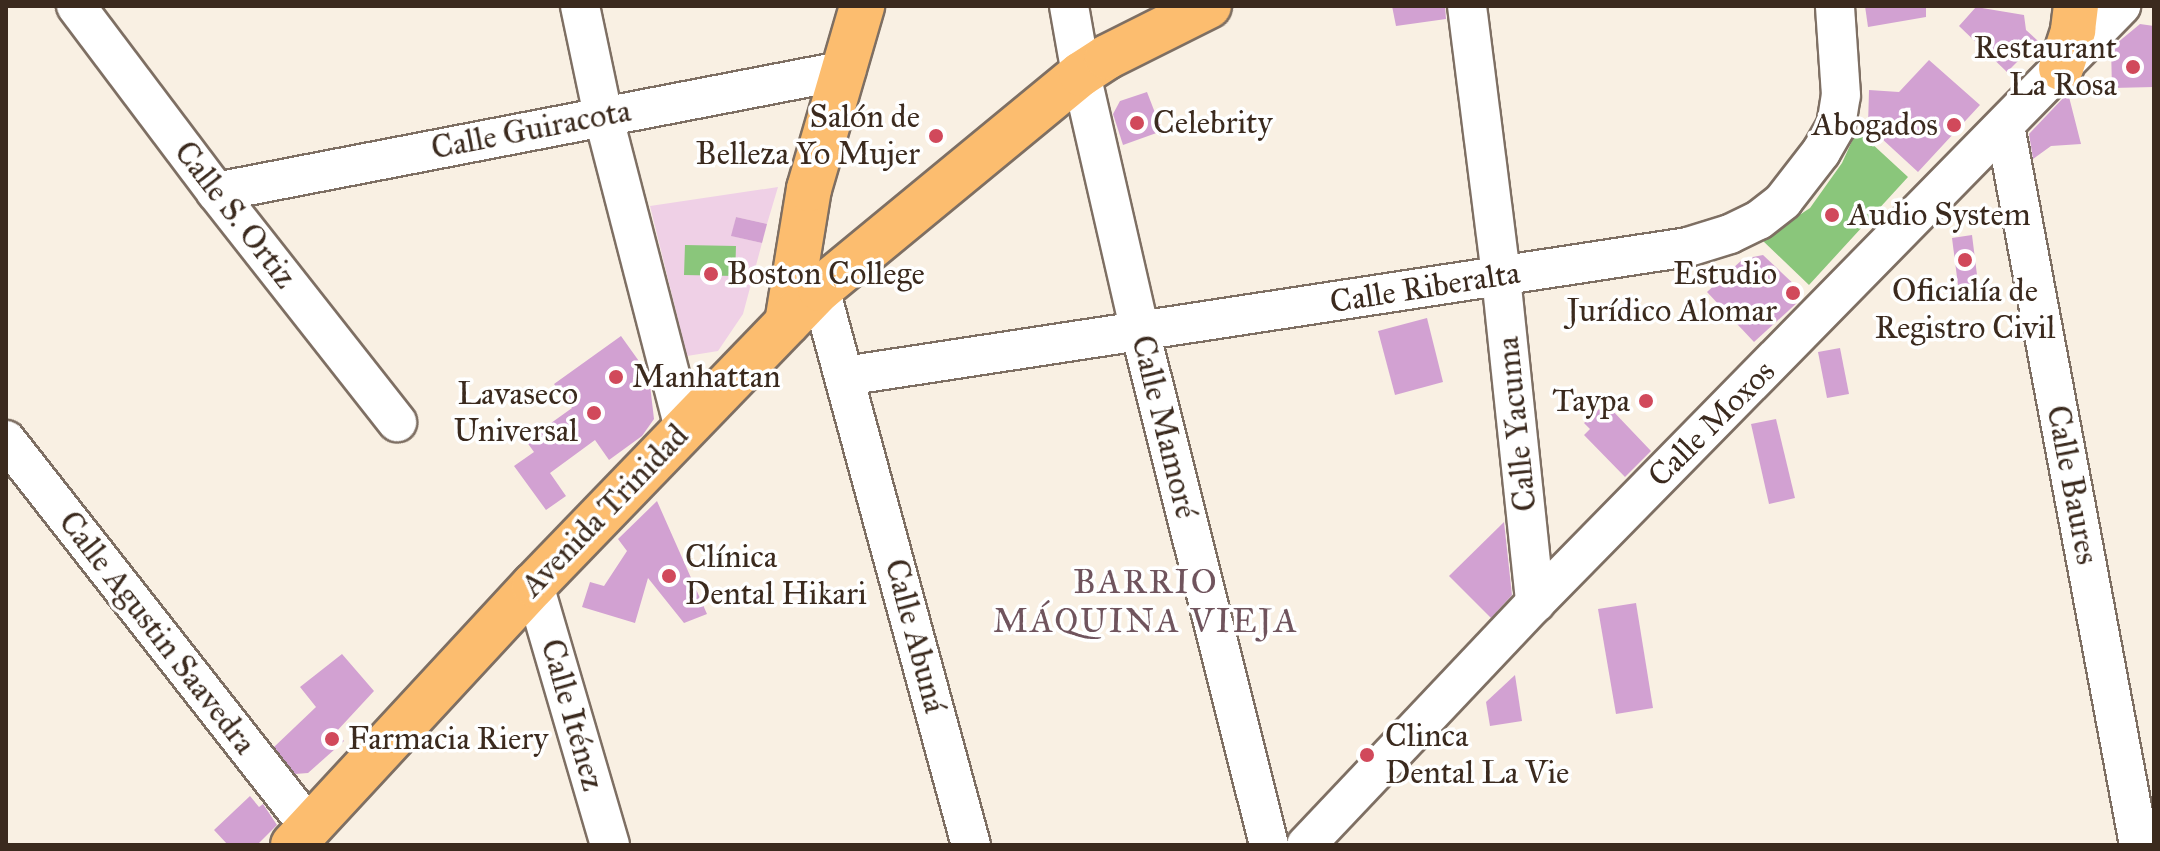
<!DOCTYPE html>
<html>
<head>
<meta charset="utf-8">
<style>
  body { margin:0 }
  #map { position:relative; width:2160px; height:851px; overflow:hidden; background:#f9f0e3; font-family:"IM FELL Great Primer",serif }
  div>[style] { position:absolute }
  .built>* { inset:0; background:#efd0e6 }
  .green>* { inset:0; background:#8ac67b }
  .building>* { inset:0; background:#d2a1d2 }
  .roads { filter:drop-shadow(2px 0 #7e6f63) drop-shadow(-2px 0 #7e6f63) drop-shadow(0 2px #7e6f63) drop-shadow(0 -2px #7e6f63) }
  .minor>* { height:38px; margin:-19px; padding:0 19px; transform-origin:19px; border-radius:19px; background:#fff }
  .major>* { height:44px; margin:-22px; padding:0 22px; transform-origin:22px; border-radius:22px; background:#fcbd6f }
  .dots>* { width:22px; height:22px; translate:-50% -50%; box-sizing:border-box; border:4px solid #fff; border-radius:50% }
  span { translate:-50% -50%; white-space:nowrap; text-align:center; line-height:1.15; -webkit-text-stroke:7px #fff; paint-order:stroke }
  .poi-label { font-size:32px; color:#3b2a1e }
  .right { translate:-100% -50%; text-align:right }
  .left { translate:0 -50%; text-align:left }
  .street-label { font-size:32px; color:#3b2a1e }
  .neighbourhood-label { font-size:34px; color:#70545d; letter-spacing:2px }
  .frame { position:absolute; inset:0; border:8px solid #3b2a1e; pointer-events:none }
</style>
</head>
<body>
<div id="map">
  <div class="built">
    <div style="clip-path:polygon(778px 187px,767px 224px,736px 217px,732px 236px,762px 243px,743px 314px,718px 351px,687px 356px,650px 206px)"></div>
  </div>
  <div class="green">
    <div style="clip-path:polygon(1857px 130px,1908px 177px,1809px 285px,1762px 240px,1810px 208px,1842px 163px)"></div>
    <div style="clip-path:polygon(685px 245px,736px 246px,735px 276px,684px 275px)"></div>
  </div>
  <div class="building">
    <div style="clip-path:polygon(1392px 6px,1445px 6px,1446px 19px,1396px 26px)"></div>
    <div style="clip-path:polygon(1865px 6px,1926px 6px,1926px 17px,1868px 27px)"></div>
    <div style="clip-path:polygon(1976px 7px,2024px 15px,2026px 30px,2038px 41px,2007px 72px,1959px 26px)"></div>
    <div style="clip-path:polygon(2140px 24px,2154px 26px,2154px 87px,2112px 88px,2111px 48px)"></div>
    <div style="clip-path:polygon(1929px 60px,1980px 105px,1918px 172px,1868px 126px,1869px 90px,1899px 92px)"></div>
    <div style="clip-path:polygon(1147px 92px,1162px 131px,1123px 145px,1113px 114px,1120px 101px)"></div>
    <div style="clip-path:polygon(2068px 93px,2081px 144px,2051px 146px,2033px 159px,2029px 134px)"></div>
    <div style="clip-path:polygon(736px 217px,767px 224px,762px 243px,731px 236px)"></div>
    <div style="clip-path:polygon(1972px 235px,1978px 283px,1958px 285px,1952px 238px)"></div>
    <div style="clip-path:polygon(1763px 255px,1798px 288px,1799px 301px,1754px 342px,1707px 292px,1743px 259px)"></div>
    <div style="clip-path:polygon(1427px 318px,1443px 382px,1395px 395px,1378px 331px)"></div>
    <div style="clip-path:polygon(621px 336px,641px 364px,637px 367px,650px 385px,654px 419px,642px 436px,609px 460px,595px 440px,550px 473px,566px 496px,546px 510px,514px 466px,534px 452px,526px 441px,572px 408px,554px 384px)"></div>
    <div style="clip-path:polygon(1840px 348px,1849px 394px,1827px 398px,1818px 352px)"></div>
    <div style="clip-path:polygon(1599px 409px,1605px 415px,1611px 409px,1651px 451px,1625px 477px,1584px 435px,1590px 429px,1584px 423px)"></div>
    <div style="clip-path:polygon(1776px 419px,1795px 498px,1769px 504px,1751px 424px)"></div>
    <div style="clip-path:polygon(657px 501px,707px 614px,684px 623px,648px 578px,635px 623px,582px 607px,590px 582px,604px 586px,627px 551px,618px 539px)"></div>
    <div style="clip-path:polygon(1504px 522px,1512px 595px,1491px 618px,1449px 576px)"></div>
    <div style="clip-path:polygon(1636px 603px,1653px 708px,1616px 714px,1598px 609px)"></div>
    <div style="clip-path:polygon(342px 654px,374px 691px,336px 732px,344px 741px,308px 773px,295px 774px,274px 747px,316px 707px,300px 687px)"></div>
    <div style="clip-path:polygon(1515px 675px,1522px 721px,1490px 726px,1486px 702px)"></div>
    <div style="clip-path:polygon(250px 796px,259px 807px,263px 804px,277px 825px,257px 845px,228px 845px,214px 830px)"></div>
  </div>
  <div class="roads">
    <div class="minor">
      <div style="left:76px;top:6px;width:233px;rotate:53deg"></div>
      <div style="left:216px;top:192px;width:293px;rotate:51.8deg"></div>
      <div style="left:580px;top:6px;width:111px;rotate:78.1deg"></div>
      <div style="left:603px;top:115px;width:324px;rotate:75.5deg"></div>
      <div style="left:1069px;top:6px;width:69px;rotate:80deg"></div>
      <div style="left:1081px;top:74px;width:264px;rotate:77.1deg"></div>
      <div style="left:1140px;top:331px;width:530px;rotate:75.91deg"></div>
      <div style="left:1467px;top:6px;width:273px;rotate:82.8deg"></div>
      <div style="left:1501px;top:277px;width:328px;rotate:84deg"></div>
      <div style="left:2005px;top:126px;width:731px;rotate:79.44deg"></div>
      <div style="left:216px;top:192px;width:642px;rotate:-10.96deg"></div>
      <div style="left:820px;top:289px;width:576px;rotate:74.81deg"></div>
      <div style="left:845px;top:376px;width:853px;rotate:-8.7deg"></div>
      <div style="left:1688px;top:247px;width:44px;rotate:-17.2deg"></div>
      <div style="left:1730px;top:234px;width:32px;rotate:-26deg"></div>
      <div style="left:1759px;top:220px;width:31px;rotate:-38deg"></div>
      <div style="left:1783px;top:201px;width:62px;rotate:-52.2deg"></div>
      <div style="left:1821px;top:152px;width:30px;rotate:-60deg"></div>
      <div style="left:1836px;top:126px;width:31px;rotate:-81deg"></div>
      <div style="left:1841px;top:95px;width:89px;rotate:-93.9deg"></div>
      <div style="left:6px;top:440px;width:492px;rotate:51.9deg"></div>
      <div style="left:534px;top:585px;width:271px;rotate:73.7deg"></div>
      <div style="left:1306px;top:845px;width:333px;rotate:-46.6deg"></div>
      <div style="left:1535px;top:603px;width:837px;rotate:-45.53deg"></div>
    </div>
    <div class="major">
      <div style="left:2061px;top:68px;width:40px;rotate:-72deg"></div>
      <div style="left:2073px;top:30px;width:24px;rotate:-83deg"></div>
      <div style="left:787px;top:323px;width:136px;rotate:-80.7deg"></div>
      <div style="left:809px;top:189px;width:191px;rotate:-73.8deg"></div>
      <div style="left:293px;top:845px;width:355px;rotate:-47.2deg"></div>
      <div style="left:534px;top:585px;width:412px;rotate:-46deg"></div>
      <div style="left:820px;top:289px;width:338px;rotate:-39.5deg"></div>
      <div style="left:1081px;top:74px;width:31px;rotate:-33deg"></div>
      <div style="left:1107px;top:57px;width:114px;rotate:-26.6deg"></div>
    </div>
  </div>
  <div class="dots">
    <div style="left:2133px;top:67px;background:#d1495b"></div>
    <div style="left:1137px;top:123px;background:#d1495b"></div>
    <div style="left:1954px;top:125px;background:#d1495b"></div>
    <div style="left:936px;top:136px;background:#d1495b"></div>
    <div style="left:1832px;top:215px;background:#d1495b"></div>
    <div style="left:1965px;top:260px;background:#d1495b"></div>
    <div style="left:711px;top:274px;background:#d1495b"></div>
    <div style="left:1793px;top:293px;background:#d1495b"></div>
    <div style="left:616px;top:377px;background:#d1495b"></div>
    <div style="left:1646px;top:401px;background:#d1495b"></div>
    <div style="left:594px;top:413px;background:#d1495b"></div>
    <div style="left:669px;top:576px;background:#d1495b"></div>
    <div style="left:332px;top:739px;background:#d1495b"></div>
    <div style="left:1367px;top:755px;background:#d1495b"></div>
  </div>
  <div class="poi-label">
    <span class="right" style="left:2117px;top:67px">Restaurant<br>La Rosa</span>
    <span class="right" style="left:920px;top:136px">Salón de<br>Belleza Yo Mujer</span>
    <span class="left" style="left:1153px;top:123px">Celebrity</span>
    <span class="right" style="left:1938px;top:125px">Abogados</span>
    <span class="left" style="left:1848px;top:215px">Audio System</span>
    <span class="left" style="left:727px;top:274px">Boston College</span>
    <span class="right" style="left:1777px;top:293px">Estudio<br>Jurídico Alomar</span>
    <span style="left:1965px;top:310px">Oficialía de<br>Registro Civil</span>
    <span class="left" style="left:632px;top:377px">Manhattan</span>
    <span class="right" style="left:578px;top:413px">Lavaseco<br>Universal</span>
    <span class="right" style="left:1630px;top:401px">Taypa</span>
    <span class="left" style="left:685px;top:576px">Clínica<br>Dental Hikari</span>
    <span class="left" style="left:1385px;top:755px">Clinca<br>Dental La Vie</span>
    <span class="left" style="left:348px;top:739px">Farmacia Riery</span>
  </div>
  <div class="street-label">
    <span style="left:531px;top:130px;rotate:-11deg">Calle Guiracota</span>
    <span style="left:235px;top:215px;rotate:52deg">Calle S. Ortiz</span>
    <span style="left:1425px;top:288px;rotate:-9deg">Calle Riberalta</span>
    <span style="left:1517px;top:424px;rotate:-96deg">Calle Yacuma</span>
    <span style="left:1712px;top:424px;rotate:-45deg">Calle Moxos</span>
    <span style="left:1164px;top:427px;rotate:76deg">Calle Mamoré</span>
    <span style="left:2072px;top:485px;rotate:79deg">Calle Baures</span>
    <span style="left:605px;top:511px;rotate:-46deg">Avenida Trinidad</span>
    <span style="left:157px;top:633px;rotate:52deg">Calle Agustin Saavedra</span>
    <span style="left:915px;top:636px;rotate:75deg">Calle Abuná</span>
    <span style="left:572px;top:715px;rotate:74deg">Calle Iténez</span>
  </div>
  <div class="neighbourhood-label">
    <span style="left:1146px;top:601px">BARRIO<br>MÁQUINA VIEJA</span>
  </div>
  <div class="frame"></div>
</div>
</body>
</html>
